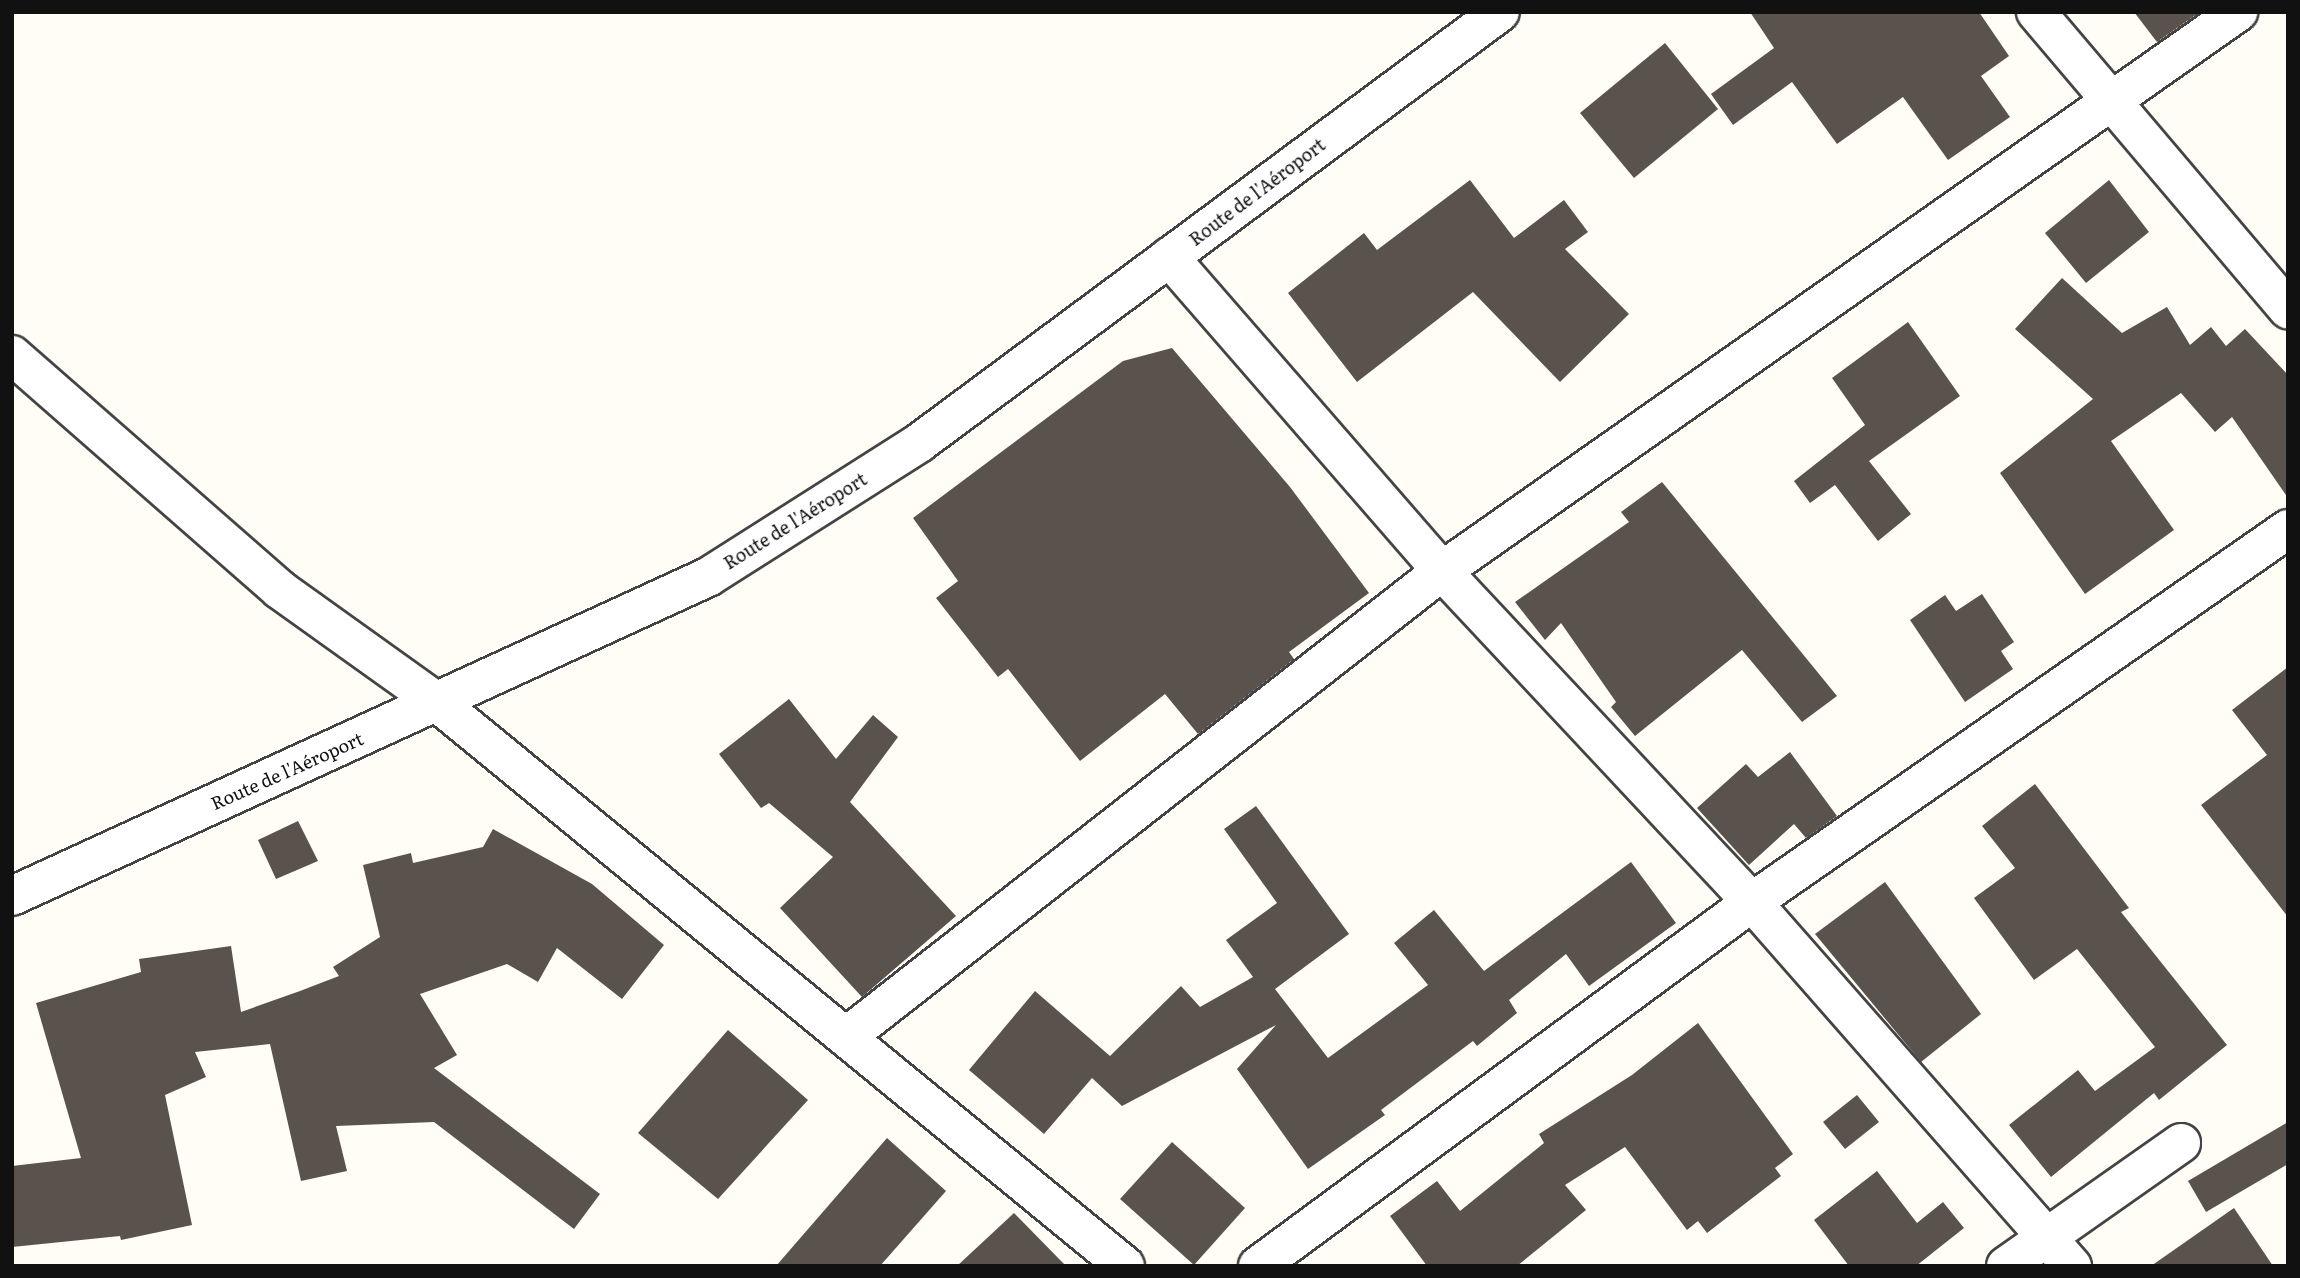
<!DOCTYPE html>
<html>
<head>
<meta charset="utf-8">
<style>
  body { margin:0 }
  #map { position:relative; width:2300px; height:1278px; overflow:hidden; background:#fffdf5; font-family:Literata,serif }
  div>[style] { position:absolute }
  .building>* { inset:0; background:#5a524d }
  .roads { filter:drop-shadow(2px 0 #444) drop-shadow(-2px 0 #444) drop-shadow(0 2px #444) drop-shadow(0 -2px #444) }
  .minor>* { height:38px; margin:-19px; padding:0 19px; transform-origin:19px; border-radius:19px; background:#fff }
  span { translate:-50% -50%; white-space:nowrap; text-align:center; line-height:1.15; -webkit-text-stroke:7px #fff; paint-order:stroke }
  .street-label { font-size:18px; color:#111 }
  .frame { position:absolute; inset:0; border:14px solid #111; pointer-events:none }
</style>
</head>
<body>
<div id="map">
  <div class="building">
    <div style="clip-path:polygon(1750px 12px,1979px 12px,2009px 56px,1981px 76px,2010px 117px,1948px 160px,1903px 97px,1837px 144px,1792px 82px,1733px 125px,1711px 94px,1774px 48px)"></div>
    <div style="clip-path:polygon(2134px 12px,2200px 12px,2157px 42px)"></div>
    <div style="clip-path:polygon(1665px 43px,1718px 109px,1634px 178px,1580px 113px)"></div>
    <div style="clip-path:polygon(1470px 180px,1514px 238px,1564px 200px,1588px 232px,1565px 249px,1629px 314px,1560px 382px,1473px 292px,1357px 382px,1288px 293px,1364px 233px,1377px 250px)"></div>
    <div style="clip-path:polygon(2109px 180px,2149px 232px,2086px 283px,2045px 233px)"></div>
    <div style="clip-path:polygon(2062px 278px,2122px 333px,2167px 307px,2190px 345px,2211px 327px,2226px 346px,2245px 329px,2288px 375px,2288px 498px,2232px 417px,2215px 432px,2181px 393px,2111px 441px,2174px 530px,2085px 594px,2000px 473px,2093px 399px,2015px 329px)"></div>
    <div style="clip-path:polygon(1908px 322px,1960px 396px,1869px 461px,1911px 514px,1878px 541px,1835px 485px,1810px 503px,1794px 481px,1865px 425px,1832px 378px)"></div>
    <div style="clip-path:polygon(1172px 348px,1290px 487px,1369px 593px,1289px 652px,1294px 659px,1198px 734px,1165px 694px,1080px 761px,1008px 669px,998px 677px,936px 598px,958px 581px,913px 518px,1123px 361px)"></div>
    <div style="clip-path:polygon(1662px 482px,1837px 696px,1802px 722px,1742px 650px,1635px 736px,1611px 707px,1616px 702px,1561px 623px,1545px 640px,1515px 602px,1629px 522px,1621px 512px)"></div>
    <div style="clip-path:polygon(1982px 594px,2014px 642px,2001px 651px,2013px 669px,1965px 702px,1910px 620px,1945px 595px,1956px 611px)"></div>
    <div style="clip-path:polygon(2288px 667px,2288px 917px,2201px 805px,2267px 755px,2232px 710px)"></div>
    <div style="clip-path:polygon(789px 699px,836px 759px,873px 715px,898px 737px,850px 802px,956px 916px,862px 997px,780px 908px,833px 857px,769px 803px,761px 808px,719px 754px)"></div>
    <div style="clip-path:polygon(1790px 752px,1837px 816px,1806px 838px,1794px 824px,1749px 865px,1697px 808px,1746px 764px,1758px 777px)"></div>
    <div style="clip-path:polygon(2035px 784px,2129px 908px,2121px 912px,2227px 1045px,2159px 1100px,2154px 1093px,2051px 1177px,2009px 1125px,2078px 1070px,2095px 1091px,2155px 1047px,2077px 949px,2034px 980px,1974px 898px,2015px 868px,1982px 826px)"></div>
    <div style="clip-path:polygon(1256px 806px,1349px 934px,1275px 989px,1328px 1058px,1428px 985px,1394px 943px,1434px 910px,1484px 971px,1631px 862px,1676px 923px,1589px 986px,1566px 954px,1509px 1000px,1517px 1013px,1477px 1046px,1473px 1041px,1381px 1110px,1385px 1115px,1308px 1169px,1237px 1069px,1276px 1025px,1122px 1106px,1092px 1078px,1044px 1134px,969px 1070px,1035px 991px,1110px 1056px,1181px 986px,1200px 1007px,1253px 977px,1226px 940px,1277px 903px,1224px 829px)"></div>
    <div style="clip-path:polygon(298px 821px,318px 861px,276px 879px,258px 840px)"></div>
    <div style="clip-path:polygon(493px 829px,592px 884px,664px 945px,622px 999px,557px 948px,538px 982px,507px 964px,420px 994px,457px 1055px,434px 1068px,600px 1194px,574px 1229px,434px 1122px,336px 1126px,347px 1171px,301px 1181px,270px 1044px,195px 1052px,206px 1077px,165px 1095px,192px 1225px,121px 1240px,120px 1236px,12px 1247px,12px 1166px,81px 1158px,36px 1003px,141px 972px,139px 959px,231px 946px,241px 1012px,300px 991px,339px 976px,333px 967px,380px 937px,363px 865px,411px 853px,413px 863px,483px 847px)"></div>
    <div style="clip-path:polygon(1885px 882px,1981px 1014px,1921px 1062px,1815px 934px)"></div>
    <div style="clip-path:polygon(1698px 1023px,1793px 1154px,1775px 1168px,1781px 1176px,1707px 1233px,1698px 1221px,1687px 1230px,1625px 1147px,1565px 1185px,1586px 1210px,1517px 1266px,1427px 1266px,1390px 1216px,1437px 1181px,1460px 1211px,1544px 1143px,1539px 1134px,1632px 1075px)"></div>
    <div style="clip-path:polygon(728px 1030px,808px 1100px,718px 1199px,638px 1133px)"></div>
    <div style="clip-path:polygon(1857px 1095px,1879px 1122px,1845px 1149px,1823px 1122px)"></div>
    <div style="clip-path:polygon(2288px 1122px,2288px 1164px,2206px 1212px,2188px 1181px)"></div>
    <div style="clip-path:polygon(887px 1138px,946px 1191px,880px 1266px,776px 1266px)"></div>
    <div style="clip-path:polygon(1172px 1142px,1245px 1208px,1194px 1265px,1120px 1199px)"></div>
    <div style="clip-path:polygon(1877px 1171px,1917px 1223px,1943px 1202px,1964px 1228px,1916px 1266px,1849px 1266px,1814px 1220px)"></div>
    <div style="clip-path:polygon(2234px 1208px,2273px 1266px,2151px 1266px)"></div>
    <div style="clip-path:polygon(1014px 1213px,1066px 1266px,957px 1266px)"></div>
  </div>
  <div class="roads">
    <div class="minor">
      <div style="left:2036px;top:12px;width:390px;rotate:49.7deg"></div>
      <div style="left:1169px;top:257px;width:416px;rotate:49deg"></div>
      <div style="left:1442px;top:571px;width:453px;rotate:46.9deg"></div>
      <div style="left:1752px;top:902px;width:485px;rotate:48.7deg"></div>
      <div style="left:12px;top:355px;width:355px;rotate:41.2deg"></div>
      <div style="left:279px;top:589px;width:196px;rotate:35.6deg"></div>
      <div style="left:438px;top:703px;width:888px;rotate:39.33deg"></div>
      <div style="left:12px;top:896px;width:766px;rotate:-24.62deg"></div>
      <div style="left:708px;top:577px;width:250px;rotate:-32.4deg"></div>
      <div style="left:919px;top:443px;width:723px;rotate:-36.57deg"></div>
      <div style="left:846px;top:1037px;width:757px;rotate:-38.02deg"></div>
      <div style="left:1442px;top:571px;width:973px;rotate:-35.08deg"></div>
      <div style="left:1258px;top:1266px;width:614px;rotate:-36.38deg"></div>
      <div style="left:1752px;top:902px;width:653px;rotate:-34.83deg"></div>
      <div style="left:2006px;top:1266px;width:214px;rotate:-35.1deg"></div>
    </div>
  </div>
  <div class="street-label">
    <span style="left:1257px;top:192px;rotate:-37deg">Route de l'Aéroport</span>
    <span style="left:795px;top:521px;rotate:-32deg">Route de l'Aéroport</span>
    <span style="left:287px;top:771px;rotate:-24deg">Route de l'Aéroport</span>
  </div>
  <div class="frame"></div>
</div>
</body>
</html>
